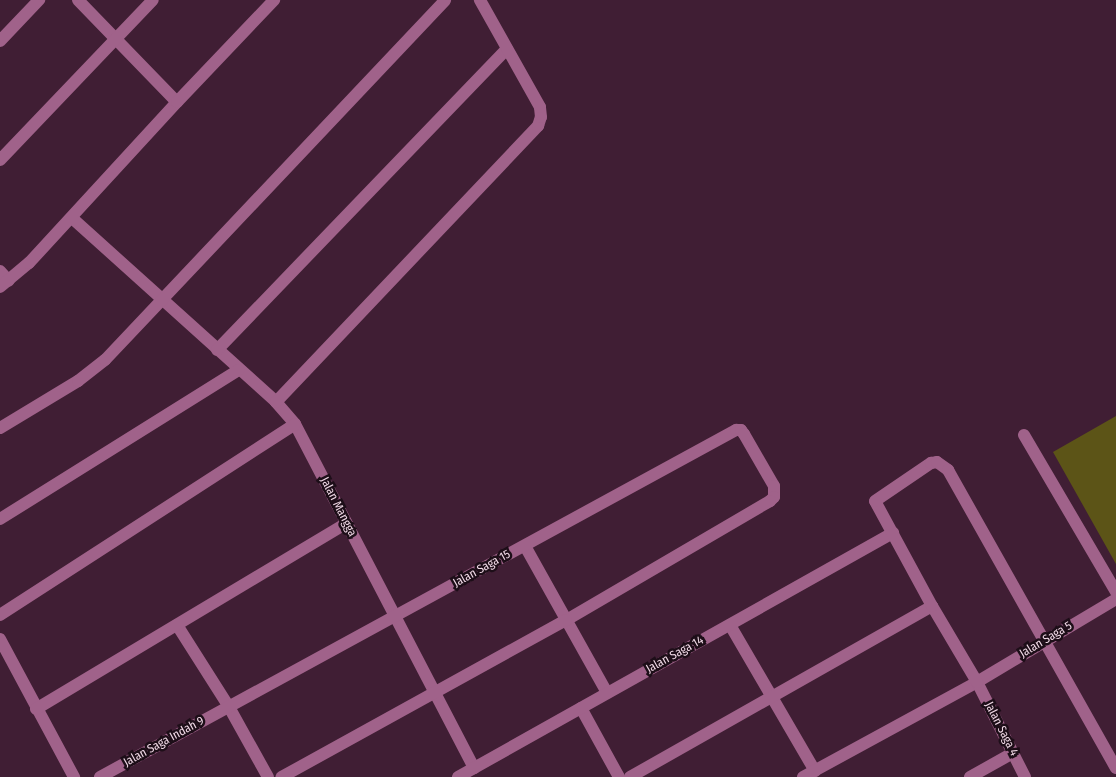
<!DOCTYPE html>
<html>
<head>
<meta charset="utf-8">
<style>
  body { margin:0 }
  #map { position:relative; width:1116px; height:777px; overflow:hidden; background:#401e34; font-family:"Fira Sans Condensed",sans-serif }
  div>[style] { position:absolute }
  .green>* { inset:0; background:#5c5417 }
  .minor>* { height:12px; margin:-6px; padding:0 6px; transform-origin:6px; border-radius:6px; background:#a0628a }
  span { translate:-50% -50%; white-space:nowrap; text-align:center; line-height:1.15; -webkit-text-stroke:5px #1d0e18; paint-order:stroke }
  .street-label { font-size:12px; color:#f1dae7 }
</style>
</head>
<body>
<div id="map">
  <div class="green">
    <div style="clip-path:polygon(1116px 416px,1116px 564px,1053px 452px)"></div>
  </div>
  <div class="minor">
    <div style="left:78px;top:0;width:142px;rotate:45.9deg"></div>
    <div style="left:0;top:41px;width:57px;rotate:-46.4deg"></div>
    <div style="left:0;top:160px;width:221px;rotate:-46.3deg"></div>
    <div style="left:72px;top:218px;width:275px;rotate:42deg"></div>
    <div style="left:276px;top:402px;width:29px;rotate:49deg"></div>
    <div style="left:295px;top:424px;width:388px;rotate:62.5deg"></div>
    <div style="left:0;top:271px;width:13px;rotate:48deg"></div>
    <div style="left:0;top:287px;width:38px;rotate:-40deg"></div>
    <div style="left:29px;top:263px;width:219px;rotate:-47.4deg"></div>
    <div style="left:177px;top:102px;width:141px;rotate:-46.4deg"></div>
    <div style="left:217px;top:350px;width:418px;rotate:-46.1deg"></div>
    <div style="left:276px;top:402px;width:381px;rotate:-46.5deg"></div>
    <div style="left:538px;top:126px;width:9px;rotate:-72deg"></div>
    <div style="left:541px;top:117px;width:10px;rotate:-96deg"></div>
    <div style="left:540px;top:107px;width:123px;rotate:-119.3deg"></div>
    <div style="left:0;top:428px;width:91px;rotate:-31.1deg"></div>
    <div style="left:78px;top:381px;width:34px;rotate:-38deg"></div>
    <div style="left:105px;top:360px;width:495px;rotate:-46.6deg"></div>
    <div style="left:1024px;top:435px;width:182px;rotate:59.6deg"></div>
    <div style="left:0;top:519px;width:281px;rotate:-32deg"></div>
    <div style="left:525px;top:546px;width:168px;rotate:60.8deg"></div>
    <div style="left:0;top:615px;width:351px;rotate:-32.9deg"></div>
    <div style="left:177px;top:625px;width:97px;rotate:57.6deg"></div>
    <div style="left:229px;top:707px;width:80px;rotate:60.9deg"></div>
    <div style="left:730px;top:625px;width:169px;rotate:59.8deg"></div>
    <div style="left:0;top:639px;width:157px;rotate:61.8deg"></div>
    <div style="left:581px;top:708px;width:79px;rotate:61.2deg"></div>
    <div style="left:36px;top:709px;width:362px;rotate:-30.9deg"></div>
    <div style="left:100px;top:777px;width:725px;rotate:-28.62deg"></div>
    <div style="left:736px;top:430px;width:5px"></div>
    <div style="left:741px;top:430px;width:5px;rotate:53deg"></div>
    <div style="left:744px;top:434px;width:60px;rotate:60deg"></div>
    <div style="left:774px;top:486px;width:11px;rotate:90deg"></div>
    <div style="left:774px;top:497px;width:6px;rotate:135deg"></div>
    <div style="left:770px;top:501px;width:236px;rotate:149.7deg"></div>
    <div style="left:566px;top:620px;width:325px;rotate:151.1deg"></div>
    <div style="left:458px;top:777px;width:499px;rotate:-29.3deg"></div>
    <div style="left:630px;top:777px;width:347px;rotate:-29.5deg"></div>
    <div style="left:803px;top:777px;width:198px;rotate:-28.6deg"></div>
    <div style="left:977px;top:682px;width:162px;rotate:-30.8deg"></div>
    <div style="left:970px;top:777px;width:49px;rotate:-29.2deg"></div>
    <div style="left:1025px;top:777px;width:106px;rotate:-116.8deg"></div>
    <div style="left:977px;top:682px;width:88px;rotate:-120.6deg"></div>
    <div style="left:932px;top:606px;width:119px;rotate:-118.5deg"></div>
    <div style="left:875px;top:501px;width:68px;rotate:-34.2deg"></div>
    <div style="left:931px;top:463px;width:6px;rotate:-9deg"></div>
    <div style="left:937px;top:462px;width:14px;rotate:36deg"></div>
    <div style="left:948px;top:470px;width:342px;rotate:60.6deg"></div>
  </div>
  <div class="street-label">
    <span style="left:338px;top:507px;rotate:63deg">Jalan Mangga</span>
    <span style="left:482px;top:569px;rotate:-29deg">Jalan Saga 15</span>
    <span style="left:1046px;top:640px;rotate:-31deg">Jalan Saga 5</span>
    <span style="left:675px;top:655px;rotate:-29deg">Jalan Saga 14</span>
    <span style="left:1001px;top:729px;rotate:63deg">Jalan Saga 4</span>
    <span style="left:164px;top:742px;rotate:-29deg">Jalan Saga Indah 9</span>
  </div>
</div>
</body>
</html>
